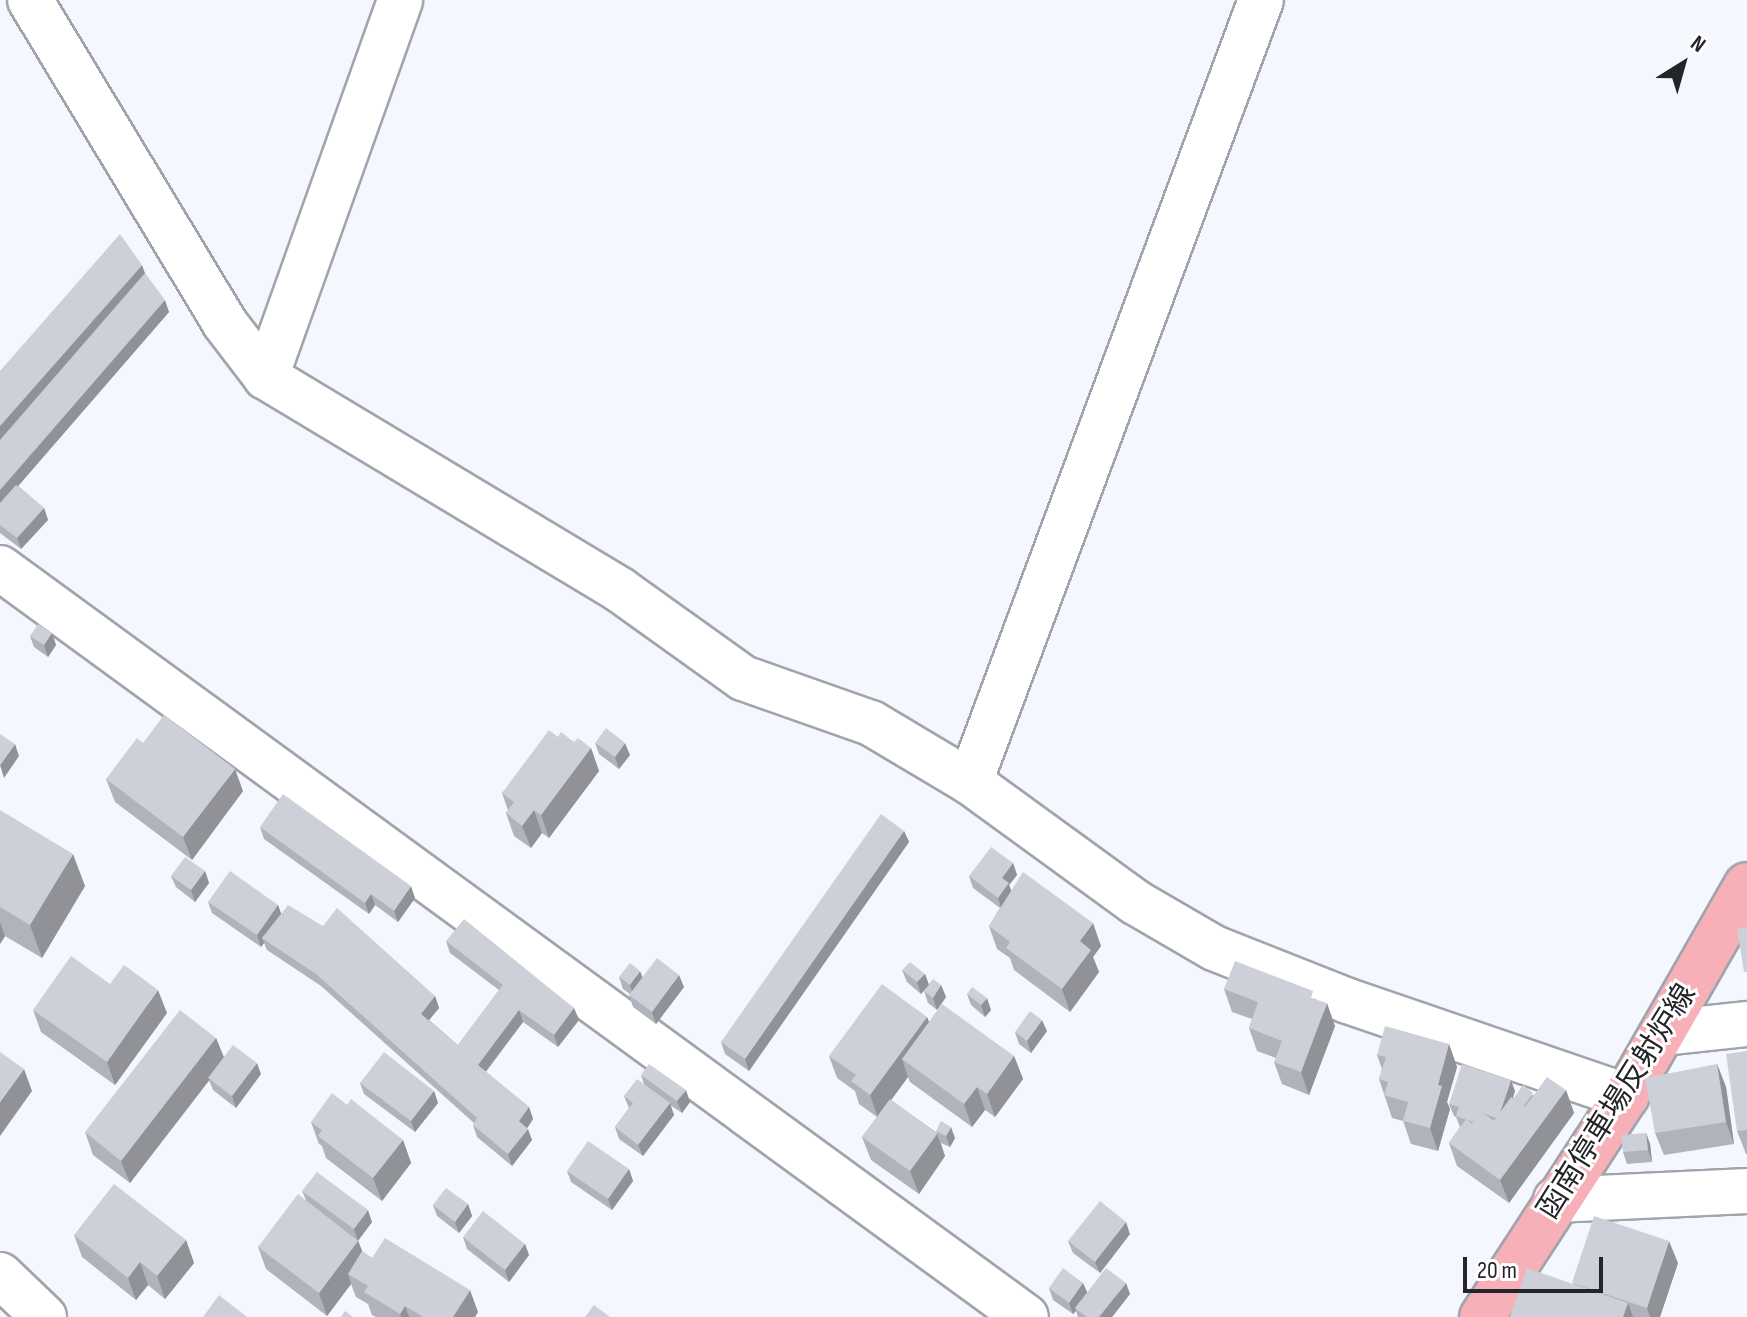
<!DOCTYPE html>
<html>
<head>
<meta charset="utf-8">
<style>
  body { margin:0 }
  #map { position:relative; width:1747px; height:1317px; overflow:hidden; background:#f5f7ff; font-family:"Sofia Sans Condensed","Noto Sans JP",sans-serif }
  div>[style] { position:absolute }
  .roads { filter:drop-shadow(2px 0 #a1a4ac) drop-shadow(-2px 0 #a1a4ac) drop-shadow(0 2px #a1a4ac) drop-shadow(0 -2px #a1a4ac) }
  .minor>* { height:44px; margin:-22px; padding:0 22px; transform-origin:22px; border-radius:22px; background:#fff }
  .major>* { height:44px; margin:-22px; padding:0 22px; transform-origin:22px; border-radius:22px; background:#f7b0b8 }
  .wall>* { inset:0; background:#b0b3bb }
  .shaded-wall>* { inset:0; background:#909298 }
  .building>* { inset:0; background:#cdd0d9 }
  span { translate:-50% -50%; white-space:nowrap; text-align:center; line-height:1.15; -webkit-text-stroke:6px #fff; paint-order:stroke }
  .street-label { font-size:30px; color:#242529 }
  .north { position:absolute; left:1643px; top:24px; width:80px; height:80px; -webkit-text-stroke:6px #fff; paint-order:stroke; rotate:37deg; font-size:22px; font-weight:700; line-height:32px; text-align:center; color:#242529 }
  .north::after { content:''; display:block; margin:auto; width:28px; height:36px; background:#242529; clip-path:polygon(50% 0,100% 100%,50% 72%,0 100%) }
  .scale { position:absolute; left:1463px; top:1257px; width:140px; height:36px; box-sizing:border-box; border:4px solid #242529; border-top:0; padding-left:10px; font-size:24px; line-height:28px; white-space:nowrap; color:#242529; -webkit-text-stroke:6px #fff; paint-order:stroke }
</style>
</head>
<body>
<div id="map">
  <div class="roads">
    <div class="minor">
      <div style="left:30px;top:0;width:376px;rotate:58.9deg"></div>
      <div style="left:224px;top:322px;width:69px;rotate:52.6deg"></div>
      <div style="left:266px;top:377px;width:413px;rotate:31deg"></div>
      <div style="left:620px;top:590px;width:151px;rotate:35.6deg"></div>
      <div style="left:743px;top:678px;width:136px;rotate:19.4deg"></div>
      <div style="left:871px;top:723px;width:115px;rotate:30.8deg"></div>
      <div style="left:970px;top:782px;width:204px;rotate:36deg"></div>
      <div style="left:1135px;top:902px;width:91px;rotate:30.2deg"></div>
      <div style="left:1214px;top:948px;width:144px;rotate:21.6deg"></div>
      <div style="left:1348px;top:1001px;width:294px;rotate:18.9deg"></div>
      <div style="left:266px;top:377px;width:400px;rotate:-70.4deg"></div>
      <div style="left:0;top:568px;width:1270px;rotate:36.13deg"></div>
      <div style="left:970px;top:782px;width:834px;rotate:-69.59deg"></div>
      <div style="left:1663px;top:1033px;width:84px;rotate:-6.1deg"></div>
      <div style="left:1556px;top:1200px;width:191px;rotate:-2.7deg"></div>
      <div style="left:0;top:1275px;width:61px;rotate:43.7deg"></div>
    </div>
    <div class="major">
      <div style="left:1482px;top:1317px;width:264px;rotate:-56.9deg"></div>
      <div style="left:1626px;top:1096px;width:243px;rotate:-60.2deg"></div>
    </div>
  </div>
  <div class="wall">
    <div style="clip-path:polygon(145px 273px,169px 312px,18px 486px,44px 508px,48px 520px,21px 549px,0 533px,0 371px)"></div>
    <div style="clip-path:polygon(52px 633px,56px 645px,48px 657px,34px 647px,30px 636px)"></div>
    <div style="clip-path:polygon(558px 737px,591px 748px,599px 771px,549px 838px,542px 833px,531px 848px,514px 836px,506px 813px,508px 810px,502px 793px)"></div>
    <div style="clip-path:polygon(143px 743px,243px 791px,192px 860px,115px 802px,106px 779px)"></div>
    <div style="clip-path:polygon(595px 743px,630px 755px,619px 769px,599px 754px)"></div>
    <div style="clip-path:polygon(0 810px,85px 886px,42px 958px,5px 936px,0 944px)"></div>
    <div style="clip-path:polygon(260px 827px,415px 898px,398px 922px,375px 905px,369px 914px,264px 839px)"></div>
    <div style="clip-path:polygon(904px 831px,909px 842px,749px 1071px,725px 1054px,721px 1042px)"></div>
    <div style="clip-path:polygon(1013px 863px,1017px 875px,1009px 885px,1011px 891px,1101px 946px,1093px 957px,1099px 972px,1070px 1012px,1014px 970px,1010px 958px,997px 949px,989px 926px,1000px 908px,973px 888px,969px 876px)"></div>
    <div style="clip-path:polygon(205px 871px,209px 883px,195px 902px,176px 887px,171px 876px)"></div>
    <div style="clip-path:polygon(208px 902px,278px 905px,281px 914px,435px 996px,439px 1008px,429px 1020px,458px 1045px,499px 990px,450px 953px,446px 941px,574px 1008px,579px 1020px,558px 1047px,523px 1022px,486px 1072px,529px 1107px,533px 1119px,527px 1128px,532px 1140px,512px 1166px,477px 1137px,473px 1125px,474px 1123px,321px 986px,267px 950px,264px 943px,261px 947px,212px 913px)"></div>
    <div style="clip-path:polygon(902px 970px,925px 974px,929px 985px,941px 985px,946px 997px,937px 1010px,928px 1003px,924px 991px,926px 988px,921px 994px,907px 982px)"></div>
    <div style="clip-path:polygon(619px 977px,643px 977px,684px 987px,656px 1024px,633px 1007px,629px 995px,630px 994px,623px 989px)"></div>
    <div style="clip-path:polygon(110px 984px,167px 1013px,115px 1085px,41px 1032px,33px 1010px)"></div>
    <div style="clip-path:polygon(1224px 989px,1316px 999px,1335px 1026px,1309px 1095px,1282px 1084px,1274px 1062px,1276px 1058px,1257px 1051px,1249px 1028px,1252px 1019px,1232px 1012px)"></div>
    <div style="clip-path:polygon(967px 994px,991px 1010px,985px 1017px,971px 1005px)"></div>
    <div style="clip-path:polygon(927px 1017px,929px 1022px,1014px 1056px,1023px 1079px,995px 1117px,985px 1110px,972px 1127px,910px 1082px,908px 1077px,891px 1100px,937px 1133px,936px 1131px,955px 1138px,950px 1147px,941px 1143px,945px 1156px,919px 1194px,871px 1160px,862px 1137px,877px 1117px,859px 1104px,855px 1091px,837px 1078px,829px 1056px)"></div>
    <div style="clip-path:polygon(1047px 1031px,1031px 1053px,1019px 1044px,1015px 1032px)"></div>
    <div style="clip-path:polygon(216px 1038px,224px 1058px,261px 1074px,236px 1108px,213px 1090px,209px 1080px,130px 1183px,93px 1155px,85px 1132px)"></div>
    <div style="clip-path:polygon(1449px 1044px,1457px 1067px,1447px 1102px,1450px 1109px,1438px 1151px,1411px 1144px,1403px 1121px,1392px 1118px,1379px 1079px,1382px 1069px,1377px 1055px)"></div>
    <div style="clip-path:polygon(1747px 1051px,1747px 1154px,1746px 1154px,1737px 1131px)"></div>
    <div style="clip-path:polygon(1717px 1064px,1726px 1087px,1734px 1144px,1664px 1155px,1655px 1133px)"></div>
    <div style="clip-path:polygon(641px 1075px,690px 1102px,682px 1113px,670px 1105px,674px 1115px,643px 1156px,619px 1139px,615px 1127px,629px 1108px,624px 1096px,644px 1084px)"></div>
    <div style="clip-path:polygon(360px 1083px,434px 1091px,438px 1103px,415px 1132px,364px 1094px)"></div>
    <div style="clip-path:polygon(1566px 1090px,1574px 1113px,1509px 1203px,1457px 1166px,1449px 1143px,1460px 1127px,1456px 1117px,1454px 1116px,1449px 1104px,1515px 1091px,1513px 1098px)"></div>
    <div style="clip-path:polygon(347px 1105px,403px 1140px,411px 1163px,382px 1201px,326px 1158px,322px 1146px,319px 1144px,311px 1122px)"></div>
    <div style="clip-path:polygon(1646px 1133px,1650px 1144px,1652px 1162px,1627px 1164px,1623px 1152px)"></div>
    <div style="clip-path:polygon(629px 1169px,633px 1181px,612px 1210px,571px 1182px,567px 1171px)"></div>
    <div style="clip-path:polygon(302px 1191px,372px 1222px,358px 1240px,362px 1251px,372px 1258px,478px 1312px,475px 1317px,376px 1317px,372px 1315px,368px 1304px,356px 1297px,351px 1284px,327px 1316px,266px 1269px,258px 1247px,306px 1200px)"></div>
    <div style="clip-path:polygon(468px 1204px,472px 1216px,459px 1233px,437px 1216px,433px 1205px)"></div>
    <div style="clip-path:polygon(1130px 1234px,1100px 1273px,1073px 1253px,1068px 1241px)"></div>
    <div style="clip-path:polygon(74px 1235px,186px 1240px,194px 1263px,165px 1299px,148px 1285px,136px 1300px,82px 1257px)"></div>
    <div style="clip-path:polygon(463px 1237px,525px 1244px,529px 1255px,509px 1282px,467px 1249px)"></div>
    <div style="clip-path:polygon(1678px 1263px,1660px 1317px,1510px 1317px,1573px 1284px)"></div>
    <div style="clip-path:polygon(1083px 1283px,1087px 1293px,1130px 1294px,1112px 1317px,1078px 1317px,1076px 1311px,1073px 1314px,1053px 1300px,1049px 1288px)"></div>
  </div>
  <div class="shaded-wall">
    <div style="clip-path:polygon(142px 265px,146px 276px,0 443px,0 426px)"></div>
    <div style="clip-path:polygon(165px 300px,169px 312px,0 507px,0 490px)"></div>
    <div style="clip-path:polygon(44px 508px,48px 520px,21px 549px,17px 538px)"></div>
    <div style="clip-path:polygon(52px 633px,56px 645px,48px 657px,44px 645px)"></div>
    <div style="clip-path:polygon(625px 743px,630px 755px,619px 769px,615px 757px)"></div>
    <div style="clip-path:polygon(15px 744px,19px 756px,4px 778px,0 765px)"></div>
    <div style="clip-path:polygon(591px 748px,599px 771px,549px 838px,541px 815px)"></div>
    <div style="clip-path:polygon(235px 769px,243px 791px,192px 860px,183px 837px)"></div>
    <div style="clip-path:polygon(534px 810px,542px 833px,531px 848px,522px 826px)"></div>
    <div style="clip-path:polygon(904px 831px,909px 842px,749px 1071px,745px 1059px)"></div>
    <div style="clip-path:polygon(73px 854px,85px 886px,42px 958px,30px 925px)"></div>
    <div style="clip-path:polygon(1013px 863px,1017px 875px,1009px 885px,1013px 895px,1002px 910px,998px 898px,1002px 878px)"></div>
    <div style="clip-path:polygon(205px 871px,209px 883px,195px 902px,191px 890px)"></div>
    <div style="clip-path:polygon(411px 886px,415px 898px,398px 922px,394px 911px)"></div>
    <div style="clip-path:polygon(371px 894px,375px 905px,369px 914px,365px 903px)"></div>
    <div style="clip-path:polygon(278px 905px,282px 916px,262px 938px,264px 943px,261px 947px,257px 935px)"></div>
    <div style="clip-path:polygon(0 922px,5px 936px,0 944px)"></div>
    <div style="clip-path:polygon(1093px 923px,1101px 946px,1093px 957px,1099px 972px,1070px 1012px,1062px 989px,1080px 941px)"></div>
    <div style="clip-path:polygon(640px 971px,645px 983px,634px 997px,630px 985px)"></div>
    <div style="clip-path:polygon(925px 974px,929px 985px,921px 994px,917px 982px)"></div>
    <div style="clip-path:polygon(679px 975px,684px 987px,656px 1024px,652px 1012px)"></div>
    <div style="clip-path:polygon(941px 985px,946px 997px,937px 1010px,933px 998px)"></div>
    <div style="clip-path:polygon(158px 990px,167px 1013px,115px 1085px,107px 1062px)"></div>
    <div style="clip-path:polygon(435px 996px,439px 1008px,425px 1025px,421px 1014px)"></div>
    <div style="clip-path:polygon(987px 998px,991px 1010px,985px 1017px,981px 1005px)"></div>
    <div style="clip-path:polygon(1327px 1003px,1335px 1026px,1309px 1095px,1301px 1072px)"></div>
    <div style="clip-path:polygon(574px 1008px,579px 1020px,558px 1047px,554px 1035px)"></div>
    <div style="clip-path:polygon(519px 1010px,523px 1022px,482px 1076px,478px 1065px)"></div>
    <div style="clip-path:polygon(927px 1017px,936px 1040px,902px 1059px,908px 1077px,878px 1118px,870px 1095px)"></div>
    <div style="clip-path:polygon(1042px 1020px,1047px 1031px,1031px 1053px,1027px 1041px)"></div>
    <div style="clip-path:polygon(216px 1038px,225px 1060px,130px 1183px,121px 1161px)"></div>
    <div style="clip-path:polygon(1449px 1044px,1457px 1067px,1447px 1102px,1450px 1109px,1438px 1151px,1430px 1128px,1438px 1085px)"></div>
    <div style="clip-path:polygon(1014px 1056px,1023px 1079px,995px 1117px,987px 1094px)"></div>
    <div style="clip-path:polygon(257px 1063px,261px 1074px,236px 1108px,232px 1096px)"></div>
    <div style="clip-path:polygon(1717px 1064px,1726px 1087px,1734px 1144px,1726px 1122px)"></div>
    <div style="clip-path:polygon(24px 1069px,32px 1091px,0 1136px,0 1102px)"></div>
    <div style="clip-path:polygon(1511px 1080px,1515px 1091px,1502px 1130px,1498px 1119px)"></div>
    <div style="clip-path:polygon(977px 1087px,985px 1110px,972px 1127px,964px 1104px)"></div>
    <div style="clip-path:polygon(686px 1090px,690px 1102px,682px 1113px,677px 1101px)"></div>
    <div style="clip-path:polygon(1566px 1090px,1574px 1113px,1509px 1203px,1500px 1180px)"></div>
    <div style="clip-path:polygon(434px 1091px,438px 1103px,415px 1132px,411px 1121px)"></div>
    <div style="clip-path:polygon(670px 1103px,674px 1115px,643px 1156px,638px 1145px)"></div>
    <div style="clip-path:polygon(529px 1107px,533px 1119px,524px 1133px,519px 1121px)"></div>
    <div style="clip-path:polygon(951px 1127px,955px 1138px,950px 1147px,946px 1136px)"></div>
    <div style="clip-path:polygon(528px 1129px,532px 1140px,512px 1166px,508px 1154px)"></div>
    <div style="clip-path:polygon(1646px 1133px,1650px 1144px,1652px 1162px,1648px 1150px)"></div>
    <div style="clip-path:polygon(937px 1134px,945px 1156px,919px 1194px,910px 1171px)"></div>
    <div style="clip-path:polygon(403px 1140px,411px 1163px,382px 1201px,373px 1178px)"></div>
    <div style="clip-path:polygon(629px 1169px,633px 1181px,612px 1210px,608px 1199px)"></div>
    <div style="clip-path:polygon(468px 1204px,472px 1216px,459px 1233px,455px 1222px)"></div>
    <div style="clip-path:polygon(368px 1210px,372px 1222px,358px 1241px,354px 1229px)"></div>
    <div style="clip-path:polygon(1126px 1222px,1130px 1234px,1100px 1273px,1095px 1262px)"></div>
    <div style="clip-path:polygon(186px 1240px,194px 1263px,165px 1299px,157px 1276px)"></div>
    <div style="clip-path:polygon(358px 1241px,367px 1263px,348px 1274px,351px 1284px,327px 1316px,319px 1293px)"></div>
    <div style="clip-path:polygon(1669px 1241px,1678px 1263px,1660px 1317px,1650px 1317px,1647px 1308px)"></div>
    <div style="clip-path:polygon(525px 1244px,529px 1255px,509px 1282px,505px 1270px)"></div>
    <div style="clip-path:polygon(140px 1262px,148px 1285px,136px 1300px,128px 1278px)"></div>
    <div style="clip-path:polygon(1083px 1283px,1088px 1294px,1075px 1308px,1076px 1311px,1073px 1314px,1069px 1303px)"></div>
    <div style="clip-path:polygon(1126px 1283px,1130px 1294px,1112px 1317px,1099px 1317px)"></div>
    <div style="clip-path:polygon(470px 1290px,478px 1312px,475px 1317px,453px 1317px)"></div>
    <div style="clip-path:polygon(1628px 1303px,1633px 1317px,1623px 1317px)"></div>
    <div style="clip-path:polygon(405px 1306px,409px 1317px,401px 1317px,400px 1314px)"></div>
  </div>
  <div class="building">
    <div style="clip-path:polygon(120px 234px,142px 265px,0 426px,0 371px)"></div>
    <div style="clip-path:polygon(145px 273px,165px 300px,0 490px,0 440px)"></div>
    <div style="clip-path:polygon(16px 485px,44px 508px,17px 538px,0 525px,0 503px)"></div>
    <div style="clip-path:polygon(38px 624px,52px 633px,44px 645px,30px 636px)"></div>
    <div style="clip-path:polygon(164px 715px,235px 769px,183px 837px,106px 779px,137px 738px,143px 743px)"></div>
    <div style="clip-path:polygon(606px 728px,625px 743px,615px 757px,595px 743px)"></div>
    <div style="clip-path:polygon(549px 730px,558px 737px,561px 732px,574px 742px,578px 738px,591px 748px,541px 815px,534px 810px,522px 826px,506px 813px,514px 802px,502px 793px)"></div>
    <div style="clip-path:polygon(0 734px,15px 744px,0 765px)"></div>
    <div style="clip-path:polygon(283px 794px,411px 886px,394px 911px,371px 894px,365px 903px,260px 827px)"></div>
    <div style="clip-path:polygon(0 810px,73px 854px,30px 925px,0 907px)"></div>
    <div style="clip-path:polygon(881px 814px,904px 831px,745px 1059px,721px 1042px)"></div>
    <div style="clip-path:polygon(991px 847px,1013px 863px,1002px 878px,1009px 883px,998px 898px,969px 876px)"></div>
    <div style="clip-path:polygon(185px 857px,205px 871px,191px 890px,171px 876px)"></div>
    <div style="clip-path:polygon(230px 871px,278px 905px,257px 935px,208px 902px)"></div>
    <div style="clip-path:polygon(1023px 872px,1093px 923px,1080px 941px,1091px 950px,1062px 989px,1006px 948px,1010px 942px,989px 926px)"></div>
    <div style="clip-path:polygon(288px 905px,323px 926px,337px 908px,435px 996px,421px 1014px,458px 1045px,503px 985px,446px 941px,464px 919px,574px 1008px,554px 1035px,519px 1010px,478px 1065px,529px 1107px,519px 1121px,528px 1129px,508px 1154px,473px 1125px,477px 1118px,316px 974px,262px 938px)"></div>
    <div style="clip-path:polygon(1747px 927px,1747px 972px,1744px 972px,1737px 929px)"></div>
    <div style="clip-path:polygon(71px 956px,110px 984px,124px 965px,158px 990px,107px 1062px,33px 1010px)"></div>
    <div style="clip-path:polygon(657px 958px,679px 975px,652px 1012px,629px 995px)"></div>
    <div style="clip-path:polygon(1235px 961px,1313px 991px,1311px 998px,1327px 1003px,1301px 1072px,1274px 1062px,1282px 1041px,1249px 1028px,1258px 1002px,1224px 989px)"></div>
    <div style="clip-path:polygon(910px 962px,925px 974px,917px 982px,902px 970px)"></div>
    <div style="clip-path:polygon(630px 963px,640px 971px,630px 985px,619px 977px)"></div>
    <div style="clip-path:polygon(933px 979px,941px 985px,933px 998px,924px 991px)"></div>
    <div style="clip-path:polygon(882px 984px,927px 1017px,870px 1095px,851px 1081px,856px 1075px,829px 1056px)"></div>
    <div style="clip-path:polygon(972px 987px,987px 998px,981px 1005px,967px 994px)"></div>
    <div style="clip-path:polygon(942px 1004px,1014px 1056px,987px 1094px,977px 1087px,964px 1104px,902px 1059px)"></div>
    <div style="clip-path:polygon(180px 1010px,216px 1038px,121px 1161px,85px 1132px)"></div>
    <div style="clip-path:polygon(1030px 1011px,1042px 1020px,1027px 1041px,1015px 1032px)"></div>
    <div style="clip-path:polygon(1385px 1026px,1449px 1044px,1438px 1085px,1442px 1086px,1430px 1128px,1403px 1121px,1408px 1102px,1384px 1095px,1388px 1082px,1379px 1079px,1386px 1057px,1377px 1055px)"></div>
    <div style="clip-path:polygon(233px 1045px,257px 1063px,232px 1096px,208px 1078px)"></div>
    <div style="clip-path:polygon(1747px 1051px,1747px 1130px,1737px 1131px,1726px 1054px)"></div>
    <div style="clip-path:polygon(0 1052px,24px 1069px,0 1102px)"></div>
    <div style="clip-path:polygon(384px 1052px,434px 1091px,411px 1121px,360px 1083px)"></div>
    <div style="clip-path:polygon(649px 1064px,686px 1090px,677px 1101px,641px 1075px)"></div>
    <div style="clip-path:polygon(1462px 1064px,1511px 1080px,1500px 1113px,1496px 1118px,1485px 1114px,1480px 1111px,1473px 1122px,1456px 1116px,1459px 1107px,1449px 1104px)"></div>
    <div style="clip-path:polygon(1717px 1064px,1726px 1122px,1655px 1133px,1645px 1078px)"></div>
    <div style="clip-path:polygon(1547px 1077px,1566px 1090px,1500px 1180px,1449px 1143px,1466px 1119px,1472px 1124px,1480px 1111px,1494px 1121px,1511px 1097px,1525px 1107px)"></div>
    <div style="clip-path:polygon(637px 1079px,670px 1103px,638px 1145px,615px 1127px,633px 1103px,624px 1096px)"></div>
    <div style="clip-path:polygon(1523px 1085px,1533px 1093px,1524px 1106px,1513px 1099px)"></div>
    <div style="clip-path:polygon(332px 1093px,347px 1105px,351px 1099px,403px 1140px,373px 1178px,318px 1136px,322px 1130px,311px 1122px)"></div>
    <div style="clip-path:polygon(890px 1099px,937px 1134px,910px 1171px,862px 1137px)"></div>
    <div style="clip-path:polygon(941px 1121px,951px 1127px,946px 1136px,936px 1131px)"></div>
    <div style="clip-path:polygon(1646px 1133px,1648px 1150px,1623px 1152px,1621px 1135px)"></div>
    <div style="clip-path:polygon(588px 1141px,629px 1169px,608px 1199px,567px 1171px)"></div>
    <div style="clip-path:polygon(317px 1172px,368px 1210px,354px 1229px,302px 1191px)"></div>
    <div style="clip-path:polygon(114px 1184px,186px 1240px,157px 1276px,140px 1262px,128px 1278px,74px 1235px)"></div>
    <div style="clip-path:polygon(446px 1188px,468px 1204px,455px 1222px,433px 1205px)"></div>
    <div style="clip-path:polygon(298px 1194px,358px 1241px,319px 1293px,258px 1247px)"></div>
    <div style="clip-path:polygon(1100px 1201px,1126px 1222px,1095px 1262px,1068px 1241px)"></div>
    <div style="clip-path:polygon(483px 1211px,525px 1244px,505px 1270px,463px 1237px)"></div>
    <div style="clip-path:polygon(1594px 1216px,1669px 1241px,1647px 1308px,1572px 1283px)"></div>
    <div style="clip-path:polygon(385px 1238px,470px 1290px,453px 1317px,423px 1317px,405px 1306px,400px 1314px,364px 1292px,368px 1286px,348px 1274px,362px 1251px,372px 1258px)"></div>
    <div style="clip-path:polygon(1063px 1268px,1083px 1283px,1069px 1303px,1049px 1288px)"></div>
    <div style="clip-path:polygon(1106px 1268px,1126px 1283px,1099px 1317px,1087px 1317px,1075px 1308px)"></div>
    <div style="clip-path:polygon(1527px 1268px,1628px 1303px,1623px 1317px,1510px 1317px)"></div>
    <div style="clip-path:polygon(219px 1295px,247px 1317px,203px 1317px)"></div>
    <div style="clip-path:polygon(594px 1305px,610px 1317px,585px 1317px)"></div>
    <div style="clip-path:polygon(345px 1311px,353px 1317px,341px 1317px)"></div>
  </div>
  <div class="street-label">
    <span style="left:1617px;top:1102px;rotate:-58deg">函南停車場反射炉線</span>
  </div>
  <div class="north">N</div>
  <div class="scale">20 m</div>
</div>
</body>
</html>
